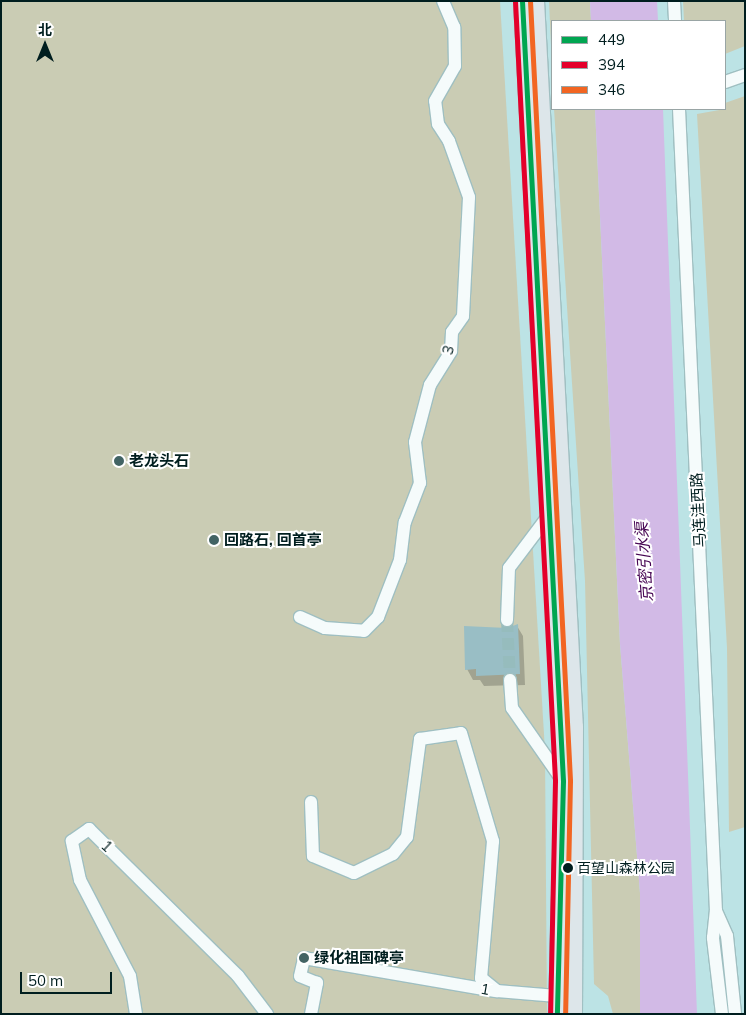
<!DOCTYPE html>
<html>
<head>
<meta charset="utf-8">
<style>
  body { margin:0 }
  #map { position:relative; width:746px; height:1015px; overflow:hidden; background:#bce3e5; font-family:Mulish,"Noto Sans SC",sans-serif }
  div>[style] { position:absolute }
  .green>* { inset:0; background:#caccb4 }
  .water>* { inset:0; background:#d2bae6 }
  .shadow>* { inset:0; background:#0003 }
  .building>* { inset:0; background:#99bec5 }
  .minor-tunnel>* { height:12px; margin-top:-6px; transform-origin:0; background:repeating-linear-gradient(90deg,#96bcbd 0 12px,transparent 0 18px) }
  .roads { filter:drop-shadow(1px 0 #9fbfc1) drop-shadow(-1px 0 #9fbfc1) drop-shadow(0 1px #9fbfc1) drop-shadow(0 -1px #9fbfc1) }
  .minor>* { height:12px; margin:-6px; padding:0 6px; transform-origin:6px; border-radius:6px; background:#f5fbfb }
  .major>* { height:16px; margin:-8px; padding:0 8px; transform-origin:8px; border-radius:8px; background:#dde6ea }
  .bus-1>* { height:5px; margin:-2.5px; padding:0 2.5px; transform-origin:2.5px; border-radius:2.5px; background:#00a651 }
  .bus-2>* { height:5px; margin:-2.5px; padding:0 2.5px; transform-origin:2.5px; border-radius:2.5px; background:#e4002b }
  .bus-3>* { height:5px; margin:-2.5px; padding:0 2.5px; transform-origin:2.5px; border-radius:2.5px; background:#f26522 }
  .dots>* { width:14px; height:14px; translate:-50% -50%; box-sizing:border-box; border:2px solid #fff; border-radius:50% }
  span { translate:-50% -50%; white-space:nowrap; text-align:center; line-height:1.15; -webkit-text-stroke:4px #fff; paint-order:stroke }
  .bus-label { font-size:14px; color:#001e1f }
  .left { translate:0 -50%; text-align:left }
  .street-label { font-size:15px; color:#001e1f }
  .poi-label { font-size:15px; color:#001e1f; font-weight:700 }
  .water-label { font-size:16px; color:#450452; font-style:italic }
  .frame { position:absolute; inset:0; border:2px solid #001e1f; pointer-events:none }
  .legend { position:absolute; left:551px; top:20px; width:175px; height:90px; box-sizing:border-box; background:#fff; border:1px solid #99a5a5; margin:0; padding:6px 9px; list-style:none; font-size:15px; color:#001e1f }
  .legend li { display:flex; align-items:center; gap:10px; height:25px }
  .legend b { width:25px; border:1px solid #99a5a5 }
  .north { position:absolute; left:20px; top:20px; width:50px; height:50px; -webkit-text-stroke:4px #fff; paint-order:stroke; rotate:0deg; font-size:14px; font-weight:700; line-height:20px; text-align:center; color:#001e1f }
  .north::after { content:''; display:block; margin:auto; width:18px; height:22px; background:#001e1f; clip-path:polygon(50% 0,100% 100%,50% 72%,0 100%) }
  .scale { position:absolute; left:20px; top:972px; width:92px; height:22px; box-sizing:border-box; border:2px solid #001e1f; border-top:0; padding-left:6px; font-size:15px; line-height:18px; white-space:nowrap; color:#001e1f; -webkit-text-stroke:4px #fff; paint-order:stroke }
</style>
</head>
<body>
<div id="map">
  <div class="green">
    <div style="clip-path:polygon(1px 1px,500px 1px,545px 751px,547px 1014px,1px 1014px)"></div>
    <div style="clip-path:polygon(549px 1px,590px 1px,591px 21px,552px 21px,552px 67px)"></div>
    <div style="clip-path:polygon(683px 1px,745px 1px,745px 46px,725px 54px,725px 21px,684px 21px)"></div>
    <div style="clip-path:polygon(745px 96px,745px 827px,729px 832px,727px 648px,697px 114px,725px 109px,725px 103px)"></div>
    <div style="clip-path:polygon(554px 109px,595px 109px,620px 644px,640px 893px,640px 1014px,613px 1014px,608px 996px,594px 984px,585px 581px)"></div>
  </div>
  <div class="water">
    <div style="clip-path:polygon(590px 1px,657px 1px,658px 21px,591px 21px)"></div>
    <div style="clip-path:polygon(595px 109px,663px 109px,697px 1014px,640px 1014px,640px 893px,620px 644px)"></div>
  </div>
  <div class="shadow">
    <div style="clip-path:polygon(517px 626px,523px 636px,525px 685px,484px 686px,480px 680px,473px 680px,467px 669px,507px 629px)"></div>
  </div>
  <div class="building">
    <div style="clip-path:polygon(518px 624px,520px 674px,476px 676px,476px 669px,465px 670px,464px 626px,507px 628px)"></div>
  </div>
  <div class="minor-tunnel">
    <div style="left:507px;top:620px;width:60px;rotate:87.1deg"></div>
  </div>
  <div class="roads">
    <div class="minor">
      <div style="left:674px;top:1px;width:20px;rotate:87deg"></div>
      <div style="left:725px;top:82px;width:21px;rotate:-19deg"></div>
      <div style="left:679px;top:109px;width:803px;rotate:87.36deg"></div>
      <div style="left:300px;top:617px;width:27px;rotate:24deg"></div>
      <div style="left:325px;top:628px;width:39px;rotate:4deg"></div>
      <div style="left:364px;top:631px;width:20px;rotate:-45deg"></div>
      <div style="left:378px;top:617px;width:61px;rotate:-68.9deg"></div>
      <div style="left:400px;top:560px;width:38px;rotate:-83deg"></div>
      <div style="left:405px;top:522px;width:42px;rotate:-69deg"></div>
      <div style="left:420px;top:483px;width:41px;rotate:-97deg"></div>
      <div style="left:415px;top:442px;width:59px;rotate:-75.3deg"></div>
      <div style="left:430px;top:385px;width:40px;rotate:-58deg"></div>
      <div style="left:451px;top:351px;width:19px;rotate:-87deg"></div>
      <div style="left:452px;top:332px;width:19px;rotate:-55deg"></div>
      <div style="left:463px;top:316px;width:119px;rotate:-87.1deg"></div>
      <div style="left:469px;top:197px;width:59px;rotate:-109.7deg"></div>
      <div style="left:449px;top:141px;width:20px;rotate:-123deg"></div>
      <div style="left:438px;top:124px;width:23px;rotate:-97deg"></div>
      <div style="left:435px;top:101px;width:40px;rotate:-60.3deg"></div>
      <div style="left:455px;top:66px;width:39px;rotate:-91deg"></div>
      <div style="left:454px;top:27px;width:28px;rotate:-113deg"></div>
      <div style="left:507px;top:620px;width:52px;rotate:-87.8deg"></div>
      <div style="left:509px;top:568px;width:66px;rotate:-53deg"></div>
      <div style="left:510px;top:680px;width:28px;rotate:86deg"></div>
      <div style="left:512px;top:708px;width:89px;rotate:55.1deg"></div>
      <div style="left:311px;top:802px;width:54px;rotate:87.9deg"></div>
      <div style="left:313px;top:856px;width:44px;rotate:22.5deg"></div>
      <div style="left:354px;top:873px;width:43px;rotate:-26deg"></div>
      <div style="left:393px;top:854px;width:22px;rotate:-51deg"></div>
      <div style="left:407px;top:837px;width:99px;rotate:-82.4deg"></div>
      <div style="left:420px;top:739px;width:41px;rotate:-8.3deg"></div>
      <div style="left:461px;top:733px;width:113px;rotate:73.5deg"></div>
      <div style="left:493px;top:841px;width:138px;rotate:95deg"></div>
      <div style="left:481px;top:978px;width:21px;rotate:39deg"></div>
      <div style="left:497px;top:991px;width:60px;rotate:4.8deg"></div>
      <div style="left:136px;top:1014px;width:38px;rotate:-99deg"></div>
      <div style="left:130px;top:976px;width:108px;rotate:-117.5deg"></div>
      <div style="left:80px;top:880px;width:40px;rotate:-102deg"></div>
      <div style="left:72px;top:841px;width:21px;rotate:-35deg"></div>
      <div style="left:89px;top:829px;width:209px;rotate:44.6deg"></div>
      <div style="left:238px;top:976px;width:48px;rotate:52.7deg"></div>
      <div style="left:311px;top:1014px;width:32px;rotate:-79deg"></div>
      <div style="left:317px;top:983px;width:18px;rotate:-158deg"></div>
      <div style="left:300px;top:976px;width:18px;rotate:-77deg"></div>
      <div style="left:304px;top:958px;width:194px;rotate:9.8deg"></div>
      <div style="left:722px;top:1014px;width:77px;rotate:-96.8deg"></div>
      <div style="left:713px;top:938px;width:27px;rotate:-84deg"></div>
      <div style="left:716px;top:911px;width:27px;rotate:66deg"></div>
      <div style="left:727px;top:936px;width:78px;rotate:84.1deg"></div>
    </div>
    <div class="major">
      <div style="left:522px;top:1px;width:781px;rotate:86.99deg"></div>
      <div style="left:563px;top:781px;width:233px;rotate:91.5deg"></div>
      <div style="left:536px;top:1px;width:727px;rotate:86.93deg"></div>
      <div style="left:575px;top:727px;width:287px;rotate:90.2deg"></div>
    </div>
  </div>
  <div class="bus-1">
    <div style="left:522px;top:1px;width:781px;rotate:86.99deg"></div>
    <div style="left:563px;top:781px;width:233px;rotate:91.5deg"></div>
  </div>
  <div class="bus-2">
    <div style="left:515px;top:1px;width:781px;rotate:87.06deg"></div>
    <div style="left:555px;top:781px;width:233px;rotate:91.2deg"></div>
  </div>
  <div class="bus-3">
    <div style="left:530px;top:1px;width:781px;rotate:87.06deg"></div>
    <div style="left:570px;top:781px;width:233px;rotate:91.2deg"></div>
  </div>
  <div class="dots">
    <div style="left:119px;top:461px;background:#426364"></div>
    <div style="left:214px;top:540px;background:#426364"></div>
    <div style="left:568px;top:868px;background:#001e1f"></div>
    <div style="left:304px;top:958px;background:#426364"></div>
  </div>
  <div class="bus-label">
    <span class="left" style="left:577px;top:868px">百望山森林公园</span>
  </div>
  <div class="street-label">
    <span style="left:448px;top:350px;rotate:-73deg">3</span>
    <span style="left:698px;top:510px;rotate:-93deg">马连洼西路</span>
    <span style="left:107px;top:846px;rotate:43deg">1</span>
    <span style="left:485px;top:989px;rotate:10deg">1</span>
  </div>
  <div class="poi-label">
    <span class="left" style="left:129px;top:461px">老龙头石</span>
    <span class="left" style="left:224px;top:540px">回路石, 回首亭</span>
    <span class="left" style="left:314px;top:958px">绿化祖国碑亭</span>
  </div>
  <div class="water-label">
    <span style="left:644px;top:562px;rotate:-94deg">京密引水渠</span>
  </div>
  <div class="frame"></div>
  <ul class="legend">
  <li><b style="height:6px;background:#00a651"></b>449</li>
  <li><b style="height:6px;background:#e4002b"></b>394</li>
  <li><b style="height:6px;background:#f26522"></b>346</li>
  </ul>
  <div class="north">北</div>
  <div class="scale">50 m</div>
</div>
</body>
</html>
